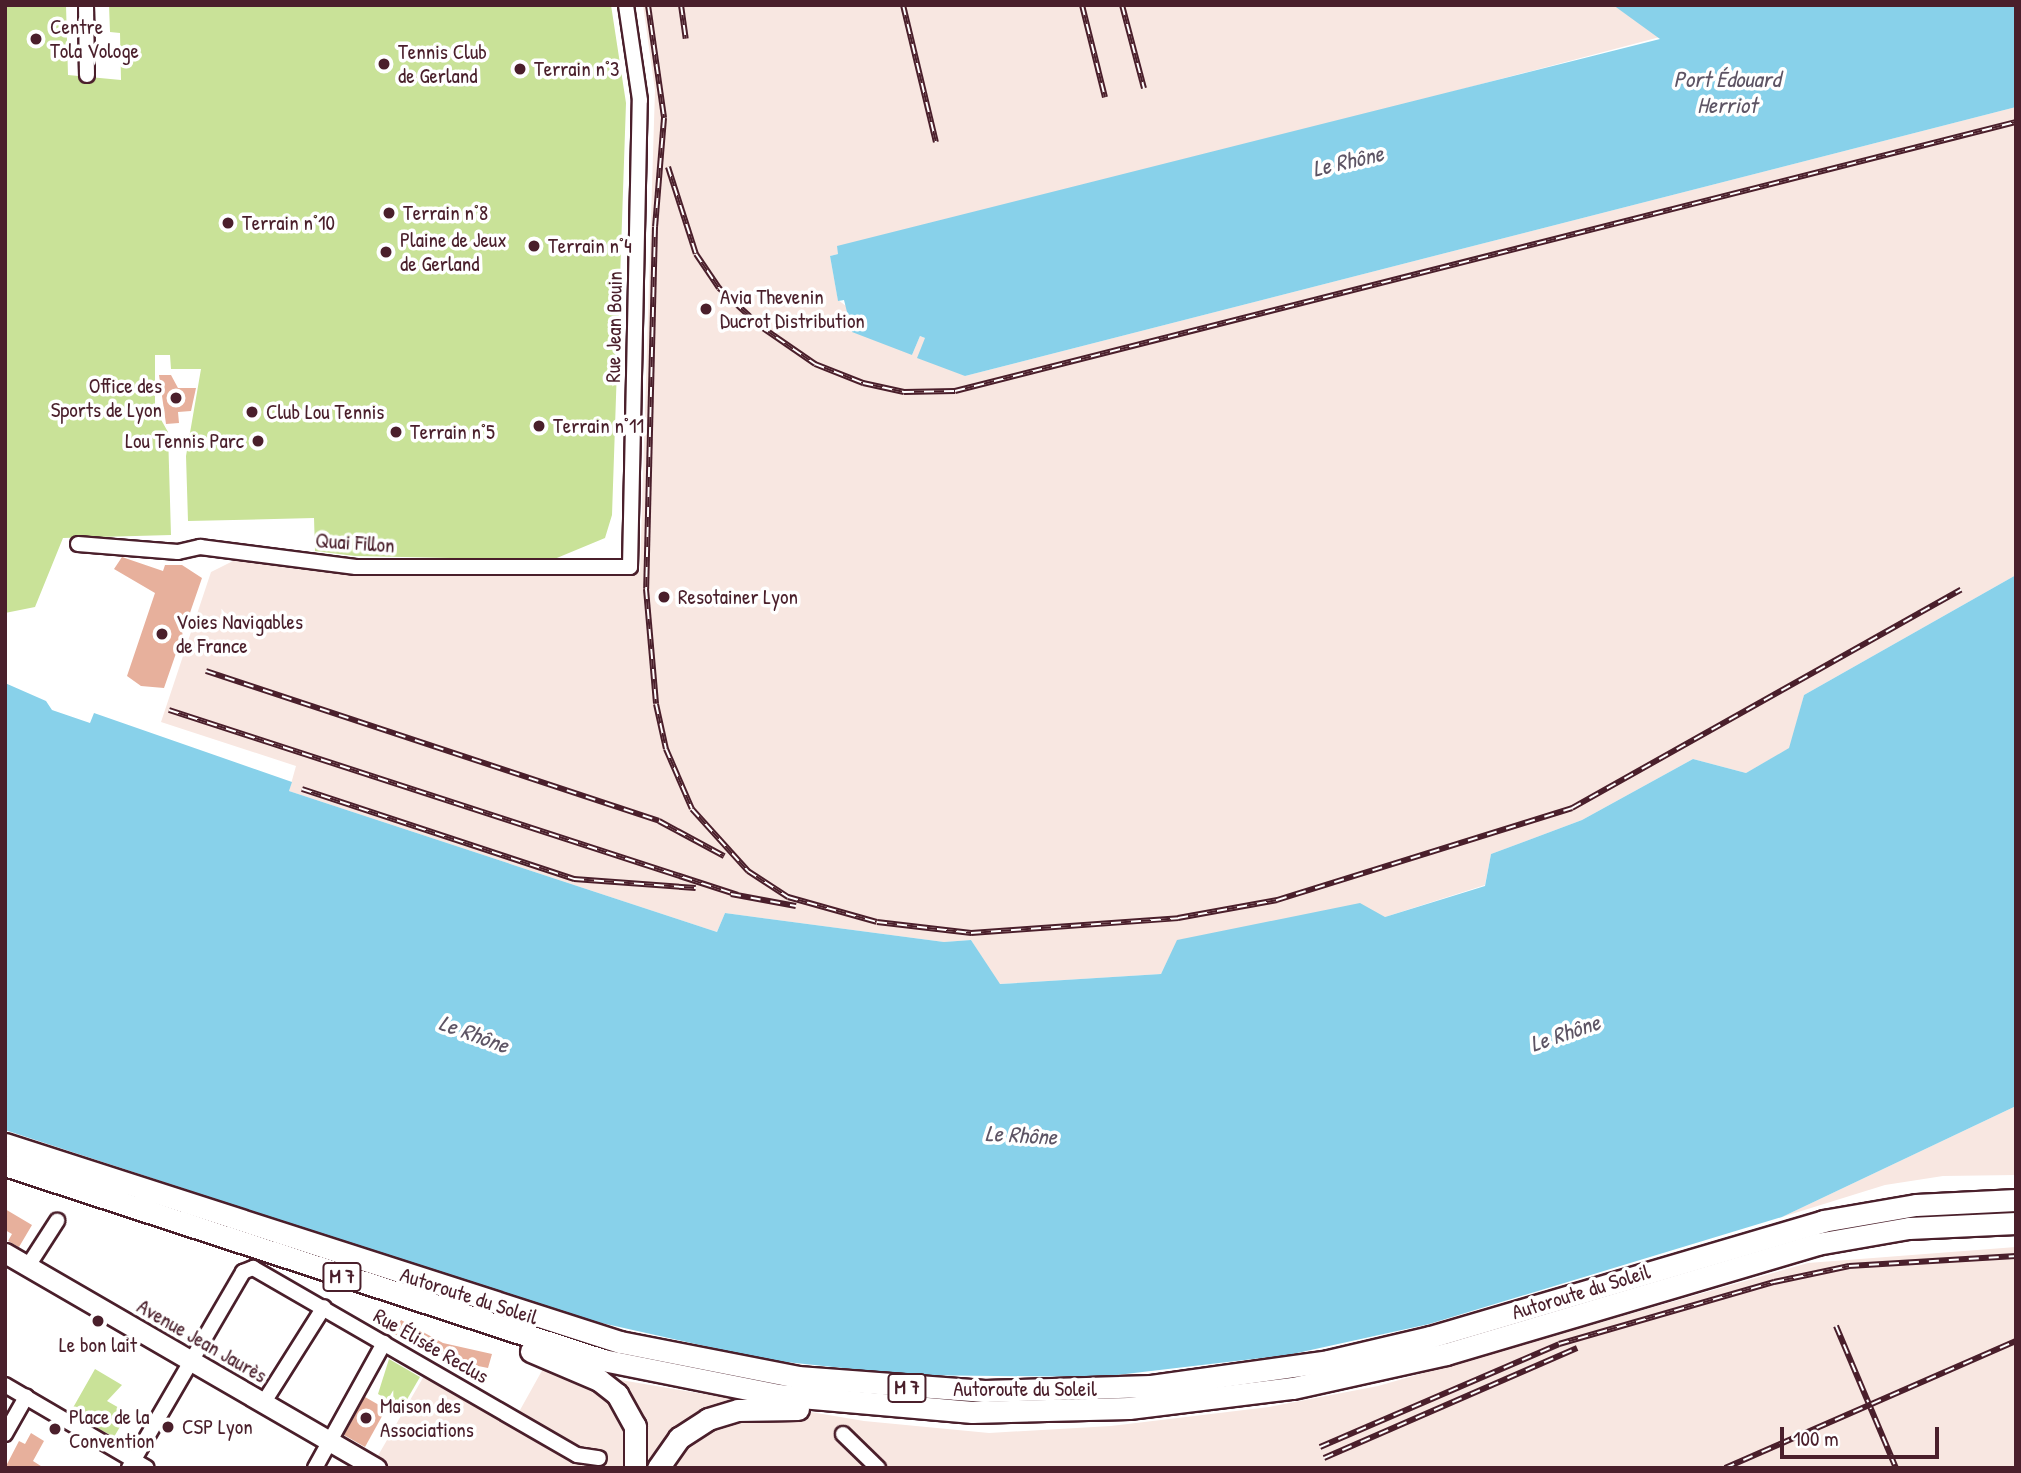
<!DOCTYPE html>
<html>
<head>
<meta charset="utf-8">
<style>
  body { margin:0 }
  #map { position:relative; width:2021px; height:1473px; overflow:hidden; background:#fff; font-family:"Patrick Hand",sans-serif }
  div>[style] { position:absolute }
  .built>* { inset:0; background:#f8e7e1 }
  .green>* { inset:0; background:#c9e298 }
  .water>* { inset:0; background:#88d1ea }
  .building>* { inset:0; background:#e7b09c }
  .roads { filter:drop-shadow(2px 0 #4a1f2b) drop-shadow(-2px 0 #4a1f2b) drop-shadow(0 2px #4a1f2b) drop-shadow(0 -2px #4a1f2b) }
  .minor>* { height:14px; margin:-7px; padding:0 7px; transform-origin:7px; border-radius:7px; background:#fff }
  .major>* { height:19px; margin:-9.5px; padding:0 9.5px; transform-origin:9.5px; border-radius:9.5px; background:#fff }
  .highway>* { height:21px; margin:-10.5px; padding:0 10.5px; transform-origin:10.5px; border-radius:10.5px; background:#fff }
  .rail>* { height:6px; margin-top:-3px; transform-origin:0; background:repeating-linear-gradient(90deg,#fff 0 10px,#4a1f2b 0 20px); box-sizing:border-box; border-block:2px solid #4a1f2b }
  .dots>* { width:19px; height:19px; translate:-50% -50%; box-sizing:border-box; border:4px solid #fff; border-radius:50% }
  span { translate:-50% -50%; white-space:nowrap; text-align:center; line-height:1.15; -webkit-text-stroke:7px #fff; paint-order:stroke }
  .shield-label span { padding:2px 5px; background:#fff; border:2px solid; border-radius:5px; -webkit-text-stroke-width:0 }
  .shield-label { font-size:19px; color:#4a1f2b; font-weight:700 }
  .poi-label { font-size:21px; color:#4a1f2b }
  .left { translate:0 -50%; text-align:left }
  .right { translate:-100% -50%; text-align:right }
  .street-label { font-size:21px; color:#4a1f2b }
  .water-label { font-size:23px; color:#5d5464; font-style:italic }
  .frame { position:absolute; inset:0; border:7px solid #4a1f2b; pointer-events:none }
  .scale { position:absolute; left:1780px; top:1427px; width:159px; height:32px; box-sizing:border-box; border:4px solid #4a1f2b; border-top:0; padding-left:9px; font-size:21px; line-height:24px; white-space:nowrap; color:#4a1f2b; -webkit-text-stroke:5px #fff; paint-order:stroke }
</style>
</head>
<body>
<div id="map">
  <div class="built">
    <div style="clip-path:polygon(643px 5px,1613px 5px,1660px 37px,830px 256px,838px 300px,912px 355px,920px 336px,925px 338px,965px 376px,2016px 107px,2016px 575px,1804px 695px,1790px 748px,1746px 773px,1693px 759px,1582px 820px,1491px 854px,1485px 885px,1385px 917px,1178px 940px,1161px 974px,999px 984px,971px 940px,944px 942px,725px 913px,717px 932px,289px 791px,296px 766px,161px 722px,211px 572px,237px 559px,354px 575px,640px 572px,655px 90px)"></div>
    <div style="clip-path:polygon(2016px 1106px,2016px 1175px,1943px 1176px,1885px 1185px,1782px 1217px)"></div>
    <div style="clip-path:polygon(2016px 1247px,2016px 1468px,372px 1466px,428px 1369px,515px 1419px,544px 1367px,864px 1421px,989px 1433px,1111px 1426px,1269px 1407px,1378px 1386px,1808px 1263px)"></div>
  </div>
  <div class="green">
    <div style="clip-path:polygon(5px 5px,66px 5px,68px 75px,121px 80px,120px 33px,110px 32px,109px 5px,611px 5px,626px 103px,612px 515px,605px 538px,552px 560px,355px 556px,315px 551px,314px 518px,188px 521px,186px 456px,201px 369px,171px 369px,170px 355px,155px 355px,155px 409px,168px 432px,171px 535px,63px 538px,35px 607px,5px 613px)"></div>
    <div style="clip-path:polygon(389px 1359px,420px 1377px,402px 1408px,378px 1394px)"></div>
    <div style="clip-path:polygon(95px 1369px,122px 1385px,107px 1401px,128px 1413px,114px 1437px,70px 1413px)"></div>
  </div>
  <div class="water">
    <div style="clip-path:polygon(1613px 5px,2016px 5px,2016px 107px,965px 376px,917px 358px,925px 338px,920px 336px,912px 355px,852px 332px,844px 300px,838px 301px,830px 256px,838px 254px,837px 246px,1660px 39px)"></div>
    <div style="clip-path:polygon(2016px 575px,2016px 1106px,1782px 1217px,1429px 1324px,1288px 1355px,1100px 1377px,909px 1375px,767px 1360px,579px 1318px,5px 1130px,5px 683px,46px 701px,52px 710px,90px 723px,94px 713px,292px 782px,289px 791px,717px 932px,725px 913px,944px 942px,971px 940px,1000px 984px,1161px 974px,1177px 940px,1360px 903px,1385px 917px,1485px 886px,1491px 854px,1582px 820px,1693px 759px,1746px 773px,1789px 748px,1804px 695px)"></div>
  </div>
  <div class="building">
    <div style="clip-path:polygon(159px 375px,171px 375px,178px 388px,196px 388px,191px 411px,178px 412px,179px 423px,166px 424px)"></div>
    <div style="clip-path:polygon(122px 557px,163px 571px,165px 565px,182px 565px,202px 578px,164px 688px,141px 686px,127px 676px,155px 593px,114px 569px)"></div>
    <div style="clip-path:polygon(5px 1209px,32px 1225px,19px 1247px,8px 1241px,12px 1234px,5px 1230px)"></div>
    <div style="clip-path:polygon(401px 1320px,443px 1343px,492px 1354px,488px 1368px,438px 1358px,393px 1333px)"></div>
    <div style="clip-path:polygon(365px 1397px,386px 1409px,365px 1447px,344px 1435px)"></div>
    <div style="clip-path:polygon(31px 1433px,44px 1441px,33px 1461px,44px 1468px,5px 1468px,19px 1441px,25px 1444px)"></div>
  </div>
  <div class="roads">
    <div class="minor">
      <div style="left:86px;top:5px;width:70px;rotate:89.2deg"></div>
      <div style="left:78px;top:544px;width:100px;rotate:4.6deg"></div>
      <div style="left:178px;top:552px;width:23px;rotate:-13deg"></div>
      <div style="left:200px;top:547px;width:157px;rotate:7.3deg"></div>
      <div style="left:356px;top:567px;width:274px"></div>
      <div style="left:630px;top:567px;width:467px;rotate:-88.8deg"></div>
      <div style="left:640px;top:100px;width:96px;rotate:-98.4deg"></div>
      <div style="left:28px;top:1266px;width:54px;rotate:-57.2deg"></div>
      <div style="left:5px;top:1385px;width:164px;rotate:30.3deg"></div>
      <div style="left:264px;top:1402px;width:112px;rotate:-57.7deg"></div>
      <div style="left:5px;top:1434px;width:43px;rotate:-60.4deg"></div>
      <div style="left:843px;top:1434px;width:49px;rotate:44.2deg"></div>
      <div style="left:129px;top:1468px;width:227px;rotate:-59.8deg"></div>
      <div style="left:243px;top:1272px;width:11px;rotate:-22deg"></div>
      <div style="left:253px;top:1268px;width:374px;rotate:30deg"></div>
      <div style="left:577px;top:1455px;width:22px;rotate:8deg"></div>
      <div style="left:315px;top:1468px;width:143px;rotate:-61.1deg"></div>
    </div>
    <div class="major">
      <div style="left:5px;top:1253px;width:429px;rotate:30.1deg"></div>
    </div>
    <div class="highway">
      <div style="left:5px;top:1144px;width:646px;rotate:17.85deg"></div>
      <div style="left:620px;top:1342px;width:181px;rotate:11.1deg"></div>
      <div style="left:798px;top:1377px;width:187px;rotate:4.3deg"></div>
      <div style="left:984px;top:1391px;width:167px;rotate:-1.7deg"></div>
      <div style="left:1151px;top:1386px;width:179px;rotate:-8deg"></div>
      <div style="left:1328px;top:1361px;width:105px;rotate:-13.2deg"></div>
      <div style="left:1430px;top:1337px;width:410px;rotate:-16.4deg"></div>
      <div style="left:1823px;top:1221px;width:94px;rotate:-9.8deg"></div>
      <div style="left:1916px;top:1205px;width:100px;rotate:-2.9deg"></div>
      <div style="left:5px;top:1165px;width:629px;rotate:18.06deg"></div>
      <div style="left:603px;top:1360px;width:178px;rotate:11.3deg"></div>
      <div style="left:778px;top:1395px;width:195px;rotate:5deg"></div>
      <div style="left:972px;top:1412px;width:157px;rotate:-1.5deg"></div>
      <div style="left:1129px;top:1408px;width:165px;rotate:-7deg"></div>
      <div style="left:1293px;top:1388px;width:157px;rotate:-12.5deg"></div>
      <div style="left:1446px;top:1354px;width:387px;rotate:-16.5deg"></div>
      <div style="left:1817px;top:1244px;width:93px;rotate:-9.9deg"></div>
      <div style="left:1909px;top:1228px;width:107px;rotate:-2.7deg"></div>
      <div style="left:531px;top:1351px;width:74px;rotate:23.1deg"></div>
      <div style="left:599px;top:1380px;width:23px;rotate:38deg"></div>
      <div style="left:617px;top:1394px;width:37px;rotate:61deg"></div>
      <div style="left:635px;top:1426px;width:42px;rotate:90deg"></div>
      <div style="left:658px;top:1468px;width:37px;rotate:-55deg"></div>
      <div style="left:679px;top:1438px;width:35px;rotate:-33deg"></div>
      <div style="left:708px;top:1419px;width:31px;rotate:-17deg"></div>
      <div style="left:738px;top:1410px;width:60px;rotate:-1deg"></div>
    </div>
  </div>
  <div class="rail">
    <div style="left:648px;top:5px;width:114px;rotate:81.9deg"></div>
    <div style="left:664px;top:118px;width:109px;rotate:94.7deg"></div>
    <div style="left:655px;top:227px;width:362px;rotate:91.4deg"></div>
    <div style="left:646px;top:589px;width:115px;rotate:85deg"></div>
    <div style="left:656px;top:704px;width:46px;rotate:77.5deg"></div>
    <div style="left:666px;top:749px;width:65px;rotate:66.6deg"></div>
    <div style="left:692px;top:809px;width:84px;rotate:47.9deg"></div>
    <div style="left:748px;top:871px;width:48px;rotate:33deg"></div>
    <div style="left:788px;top:897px;width:92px;rotate:15.7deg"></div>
    <div style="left:877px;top:922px;width:95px;rotate:6.7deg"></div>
    <div style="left:971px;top:933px;width:208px;rotate:-4.1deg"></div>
    <div style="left:1178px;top:918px;width:101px;rotate:-10.3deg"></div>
    <div style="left:1277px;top:900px;width:309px;rotate:-17.3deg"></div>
    <div style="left:1572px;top:808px;width:446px;rotate:-29.3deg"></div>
    <div style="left:681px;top:5px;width:34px;rotate:82deg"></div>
    <div style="left:903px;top:5px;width:141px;rotate:76.5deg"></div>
    <div style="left:1082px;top:5px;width:95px;rotate:76deg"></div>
    <div style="left:1122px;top:5px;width:86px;rotate:75.2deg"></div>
    <div style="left:668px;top:167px;width:91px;rotate:72.2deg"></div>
    <div style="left:696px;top:254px;width:41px;rotate:55.9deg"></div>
    <div style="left:719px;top:288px;width:56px;rotate:42.8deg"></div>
    <div style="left:760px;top:326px;width:67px;rotate:34.6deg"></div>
    <div style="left:815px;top:364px;width:52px;rotate:21.6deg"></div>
    <div style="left:863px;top:383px;width:42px;rotate:12.4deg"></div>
    <div style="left:904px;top:392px;width:51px;rotate:-1.1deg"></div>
    <div style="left:955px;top:391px;width:1095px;rotate:-14.23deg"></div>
    <div style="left:206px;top:671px;width:477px;rotate:18.3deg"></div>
    <div style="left:659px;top:821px;width:74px;rotate:28.3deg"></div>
    <div style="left:169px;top:710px;width:598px;rotate:18.01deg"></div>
    <div style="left:302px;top:789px;width:287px;rotate:18.3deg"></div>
    <div style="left:574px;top:879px;width:122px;rotate:4.2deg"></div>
    <div style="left:731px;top:894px;width:66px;rotate:10.5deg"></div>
    <div style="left:1836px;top:1326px;width:154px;rotate:67.1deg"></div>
    <div style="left:1320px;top:1447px;width:260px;rotate:-23.3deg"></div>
    <div style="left:1559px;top:1344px;width:224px;rotate:-16.1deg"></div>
    <div style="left:1774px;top:1282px;width:77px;rotate:-12deg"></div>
    <div style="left:1849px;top:1266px;width:167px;rotate:-3.4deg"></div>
    <div style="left:1324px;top:1458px;width:276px;rotate:-23.5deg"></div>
    <div style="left:1725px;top:1468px;width:318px;rotate:-23.6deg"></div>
  </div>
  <div class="dots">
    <div style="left:36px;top:39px;background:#4a1f2b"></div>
    <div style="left:384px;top:64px;background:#4a1f2b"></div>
    <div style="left:520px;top:69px;background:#4a1f2b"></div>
    <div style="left:389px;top:213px;background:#4a1f2b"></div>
    <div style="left:228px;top:223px;background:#4a1f2b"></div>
    <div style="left:534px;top:246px;background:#4a1f2b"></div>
    <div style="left:386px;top:252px;background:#4a1f2b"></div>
    <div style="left:706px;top:309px;background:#4a1f2b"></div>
    <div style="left:176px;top:398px;background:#4a1f2b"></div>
    <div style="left:252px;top:412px;background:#4a1f2b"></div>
    <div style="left:539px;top:426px;background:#4a1f2b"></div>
    <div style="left:396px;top:432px;background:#4a1f2b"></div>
    <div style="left:258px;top:441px;background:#4a1f2b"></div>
    <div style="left:664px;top:597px;background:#4a1f2b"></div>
    <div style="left:162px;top:634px;background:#4a1f2b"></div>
    <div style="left:98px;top:1321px;background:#4a1f2b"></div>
    <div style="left:366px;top:1418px;background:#4a1f2b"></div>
    <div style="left:168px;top:1427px;background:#4a1f2b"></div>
    <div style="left:55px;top:1429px;background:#4a1f2b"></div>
  </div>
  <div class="shield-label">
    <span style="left:342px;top:1277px">M 7</span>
    <span style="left:907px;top:1388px">M 7</span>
  </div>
  <div class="poi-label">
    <span class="left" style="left:50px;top:39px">Centre<br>Tola Vologe</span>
    <span class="left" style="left:398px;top:64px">Tennis Club<br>de Gerland</span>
    <span class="left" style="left:534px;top:69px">Terrain n°3</span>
    <span class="left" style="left:403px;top:213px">Terrain n°8</span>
    <span class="left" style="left:242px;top:223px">Terrain n°10</span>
    <span class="left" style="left:400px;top:252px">Plaine de Jeux<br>de Gerland</span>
    <span class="left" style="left:548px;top:246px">Terrain n°4</span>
    <span class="left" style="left:720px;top:309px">Avia Thevenin<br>Ducrot Distribution</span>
    <span class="right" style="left:162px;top:398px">Office des<br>Sports de Lyon</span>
    <span class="left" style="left:266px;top:412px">Club Lou Tennis</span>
    <span class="left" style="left:553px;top:426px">Terrain n°11</span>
    <span class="left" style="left:410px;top:432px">Terrain n°5</span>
    <span class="right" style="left:244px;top:441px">Lou Tennis Parc</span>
    <span class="left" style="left:678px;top:597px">Resotainer Lyon</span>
    <span class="left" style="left:176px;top:634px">Voies Navigables<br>de France</span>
    <span style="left:98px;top:1345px">Le bon lait</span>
    <span class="left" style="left:380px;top:1418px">Maison des<br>Associations</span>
    <span class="left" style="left:69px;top:1429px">Place de la<br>Convention</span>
    <span class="left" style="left:182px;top:1427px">CSP Lyon</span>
  </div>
  <div class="street-label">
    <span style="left:614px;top:327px;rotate:-89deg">Rue Jean Bouin</span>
    <span style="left:355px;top:543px;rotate:4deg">Quai Fillon</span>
    <span style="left:1581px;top:1292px;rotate:-17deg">Autoroute du Soleil</span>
    <span style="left:469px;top:1296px;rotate:18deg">Autoroute du Soleil</span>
    <span style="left:202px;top:1341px;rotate:30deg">Avenue Jean Jaurès</span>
    <span style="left:431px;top:1346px;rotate:30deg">Rue Élisée Reclus</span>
    <span style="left:1025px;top:1389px">Autoroute du Soleil</span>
  </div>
  <div class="water-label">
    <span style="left:1727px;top:92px">Port Édouard<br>Herriot</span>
    <span style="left:1348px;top:161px;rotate:-13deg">Le Rhône</span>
    <span style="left:1565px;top:1033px;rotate:-19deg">Le Rhône</span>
    <span style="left:474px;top:1034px;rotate:20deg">Le Rhône</span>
    <span style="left:1021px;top:1135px;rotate:3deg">Le Rhône</span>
  </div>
  <div class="frame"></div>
  <div class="scale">100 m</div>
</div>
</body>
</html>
